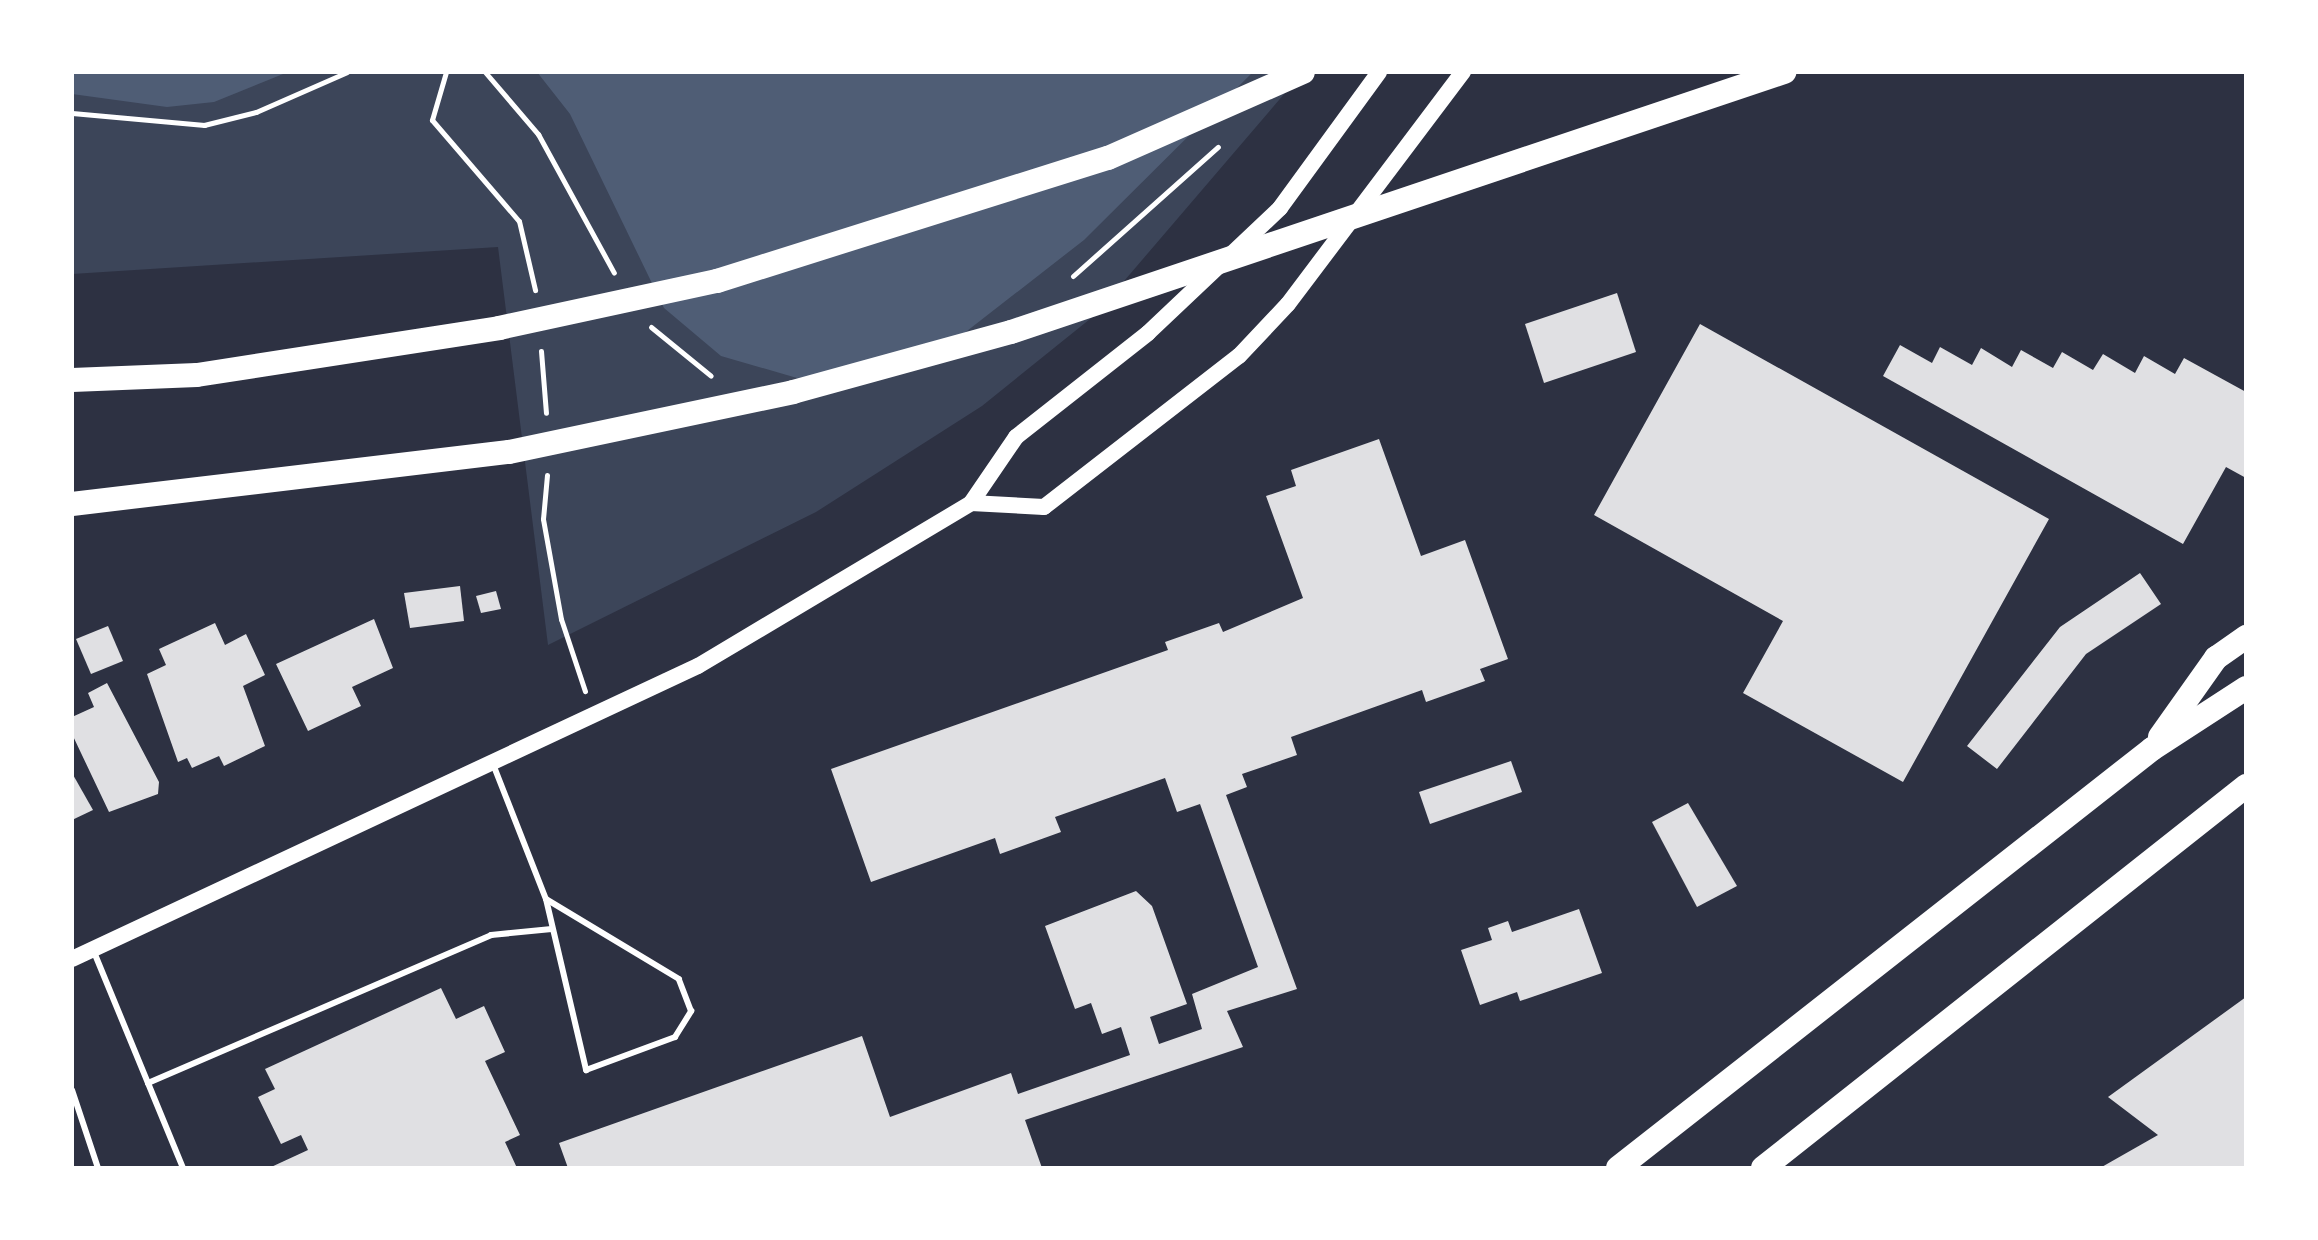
<!DOCTYPE html>
<html>
<head>
<meta charset="utf-8">
<style>
  body { margin:0 }
  #map { position:relative; width:2318px; height:1240px; overflow:hidden; background:#2d3142; font-family:"Fira Sans",sans-serif }
  div>[style] { position:absolute }
  .green>* { inset:0; background:#3c4559 }
  .water>* { inset:0; background:#4f5d75 }
  .building>* { inset:0; background:#e0e0e3 }
  .path>* { height:5px; margin:-2.5px; padding:0 2.5px; transform-origin:2.5px; border-radius:2.5px; background:#fff }
  .service>* { height:6px; margin:-3px; padding:0 3px; transform-origin:3px; border-radius:3px; background:#fff }
  .secondary>* { height:16px; margin:-8px; padding:0 8px; transform-origin:8px; border-radius:8px; background:#fff }
  .motorway>* { height:24px; margin:-12px; padding:0 12px; transform-origin:12px; border-radius:12px; background:#fff }
  span { translate:-50% -50%; white-space:nowrap; text-align:center; line-height:1.15; -webkit-text-stroke:7px #fff; paint-order:stroke }
  .frame { position:absolute; inset:0; border:74px solid #fff; pointer-events:none }
</style>
</head>
<body>
<div id="map">
  <div class="green">
    <div style="clip-path:polygon(72px 72px,1303px 72px,1095px 315px,982px 406px,816px 512px,548px 645px,498px 247px,72px 274px)"></div>
  </div>
  <div class="water">
    <div style="clip-path:polygon(72px 72px,288px 72px,214px 102px,167px 107px,72px 94px)"></div>
    <div style="clip-path:polygon(537px 72px,1253px 72px,1084px 240px,958px 338px,860px 371px,797px 378px,721px 356px,664px 308px,570px 114px)"></div>
  </div>
  <div class="building">
    <div style="clip-path:polygon(1617px 293px,1636px 352px,1544px 383px,1525px 324px)"></div>
    <div style="clip-path:polygon(1700px 324px,2049px 519px,1903px 782px,1743px 693px,1783px 621px,1594px 515px)"></div>
    <div style="clip-path:polygon(1900px 345px,1932px 363px,1940px 347px,1972px 365px,1981px 348px,2012px 367px,2021px 350px,2053px 368px,2062px 352px,2093px 370px,2103px 354px,2135px 373px,2144px 356px,2175px 374px,2184px 358px,2246px 392px,2246px 478px,2226px 467px,2183px 544px,1883px 376px)"></div>
    <div style="clip-path:polygon(1379px 439px,1421px 556px,1465px 540px,1508px 659px,1480px 669px,1485px 681px,1426px 702px,1422px 690px,1291px 737px,1297px 755px,1242px 774px,1247px 787px,1226px 795px,1297px 989px,1227px 1011px,1243px 1047px,1025px 1120px,1042px 1168px,568px 1168px,559px 1143px,862px 1036px,890px 1117px,1011px 1073px,1018px 1094px,1130px 1055px,1121px 1027px,1102px 1034px,1091px 1003px,1075px 1009px,1045px 926px,1136px 891px,1152px 906px,1187px 1004px,1150px 1017px,1159px 1044px,1202px 1029px,1192px 994px,1258px 967px,1200px 804px,1177px 812px,1165px 778px,1055px 817px,1061px 832px,1000px 854px,995px 838px,871px 882px,831px 769px,1168px 650px,1165px 642px,1219px 623px,1223px 632px,1303px 598px,1266px 496px,1296px 486px,1291px 470px)"></div>
    <div style="clip-path:polygon(2140px 573px,2161px 604px,2086px 654px,1997px 769px,1967px 746px,2060px 627px)"></div>
    <div style="clip-path:polygon(460px 586px,464px 621px,410px 628px,404px 593px)"></div>
    <div style="clip-path:polygon(496px 591px,501px 609px,481px 613px,476px 596px)"></div>
    <div style="clip-path:polygon(374px 619px,393px 668px,352px 687px,361px 706px,308px 731px,276px 664px)"></div>
    <div style="clip-path:polygon(215px 623px,225px 645px,246px 634px,265px 675px,243px 686px,265px 746px,224px 766px,219px 756px,192px 768px,187px 758px,178px 762px,147px 674px,166px 665px,159px 649px)"></div>
    <div style="clip-path:polygon(108px 626px,123px 661px,91px 674px,76px 639px)"></div>
    <div style="clip-path:polygon(107px 683px,159px 782px,158px 794px,109px 812px,72px 734px,72px 717px,94px 707px,88px 693px)"></div>
    <div style="clip-path:polygon(1511px 761px,1522px 792px,1430px 824px,1419px 792px)"></div>
    <div style="clip-path:polygon(72px 773px,93px 810px,72px 820px)"></div>
    <div style="clip-path:polygon(1688px 803px,1737px 886px,1697px 907px,1652px 822px)"></div>
    <div style="clip-path:polygon(1579px 909px,1602px 973px,1520px 1001px,1517px 992px,1480px 1005px,1461px 950px,1492px 940px,1488px 928px,1508px 921px,1512px 932px)"></div>
    <div style="clip-path:polygon(441px 988px,456px 1019px,484px 1006px,505px 1052px,485px 1061px,520px 1135px,505px 1142px,517px 1168px,269px 1168px,308px 1150px,301px 1135px,281px 1144px,258px 1097px,275px 1089px,265px 1069px)"></div>
    <div style="clip-path:polygon(2246px 997px,2246px 1168px,2100px 1168px,2158px 1135px,2108px 1097px)"></div>
  </div>
  <div class="path">
    <div style="left:446px;top:72px;width:50px;rotate:106.3deg"></div>
    <div style="left:432px;top:120px;width:133px;rotate:49.3deg"></div>
    <div style="left:519px;top:221px;width:71px;rotate:76.9deg"></div>
    <div style="left:485px;top:72px;width:82px;rotate:49.5deg"></div>
    <div style="left:538px;top:134px;width:158px;rotate:61.3deg"></div>
    <div style="left:72px;top:113px;width:133px;rotate:5.2deg"></div>
    <div style="left:204px;top:125px;width:54px;rotate:-14deg"></div>
    <div style="left:256px;top:112px;width:99px;rotate:-23.7deg"></div>
    <div style="left:1073px;top:276px;width:194px;rotate:-41.7deg"></div>
    <div style="left:651px;top:327px;width:77px;rotate:39.2deg"></div>
    <div style="left:541px;top:351px;width:62px;rotate:85.4deg"></div>
    <div style="left:547px;top:475px;width:44px;rotate:95.2deg"></div>
    <div style="left:543px;top:519px;width:102px;rotate:79.8deg"></div>
    <div style="left:561px;top:619px;width:76px;rotate:71.6deg"></div>
  </div>
  <div class="service">
    <div style="left:493px;top:764px;width:145px;rotate:68.6deg"></div>
    <div style="left:546px;top:899px;width:176px;rotate:76.8deg"></div>
    <div style="left:586px;top:1070px;width:95px;rotate:-20.3deg"></div>
    <div style="left:675px;top:1037px;width:31px;rotate:-58deg"></div>
    <div style="left:691px;top:1011px;width:34px;rotate:-111deg"></div>
    <div style="left:679px;top:979px;width:155px;rotate:-149deg"></div>
    <div style="left:94px;top:952px;width:142px;rotate:67.6deg"></div>
    <div style="left:148px;top:1083px;width:374px;rotate:-23.3deg"></div>
    <div style="left:491px;top:935px;width:61px;rotate:-5.6deg"></div>
    <div style="left:148px;top:1083px;width:92px;rotate:67.6deg"></div>
    <div style="left:72px;top:1090px;width:82px;rotate:71.6deg"></div>
  </div>
  <div class="secondary">
    <div style="left:971px;top:503px;width:73px;rotate:3.1deg"></div>
    <div style="left:1044px;top:507px;width:247px;rotate:-37.8deg"></div>
    <div style="left:1239px;top:356px;width:71px;rotate:-46.7deg"></div>
    <div style="left:1288px;top:304px;width:291px;rotate:-53deg"></div>
    <div style="left:72px;top:959px;width:691px;rotate:-25.08deg"></div>
    <div style="left:698px;top:666px;width:318px;rotate:-30.8deg"></div>
    <div style="left:971px;top:503px;width:80px;rotate:-55.7deg"></div>
    <div style="left:1016px;top:437px;width:168px;rotate:-38.2deg"></div>
    <div style="left:1148px;top:333px;width:182px;rotate:-43.4deg"></div>
    <div style="left:1280px;top:208px;width:168px;rotate:-53.9deg"></div>
  </div>
  <div class="motorway">
    <div style="left:72px;top:380px;width:125px;rotate:-2.3deg"></div>
    <div style="left:197px;top:375px;width:306px;rotate:-8.8deg"></div>
    <div style="left:499px;top:328px;width:223px;rotate:-12.2deg"></div>
    <div style="left:717px;top:281px;width:410px;rotate:-17.5deg"></div>
    <div style="left:1108px;top:158px;width:213px;rotate:-23.8deg"></div>
    <div style="left:72px;top:504px;width:440px;rotate:-6.8deg"></div>
    <div style="left:509px;top:452px;width:290px;rotate:-11.9deg"></div>
    <div style="left:793px;top:392px;width:226px;rotate:-15.4deg"></div>
    <div style="left:1011px;top:332px;width:816px;rotate:-18.59deg"></div>
    <div style="left:2160px;top:737px;width:97px;rotate:-54.7deg"></div>
    <div style="left:2216px;top:658px;width:37px;rotate:-35deg"></div>
    <div style="left:1618px;top:1168px;width:679px;rotate:-38.12deg"></div>
    <div style="left:2152px;top:749px;width:112px;rotate:-33deg"></div>
    <div style="left:1763px;top:1168px;width:616px;rotate:-38.34deg"></div>
  </div>
  <div class="frame"></div>
</div>
</body>
</html>
